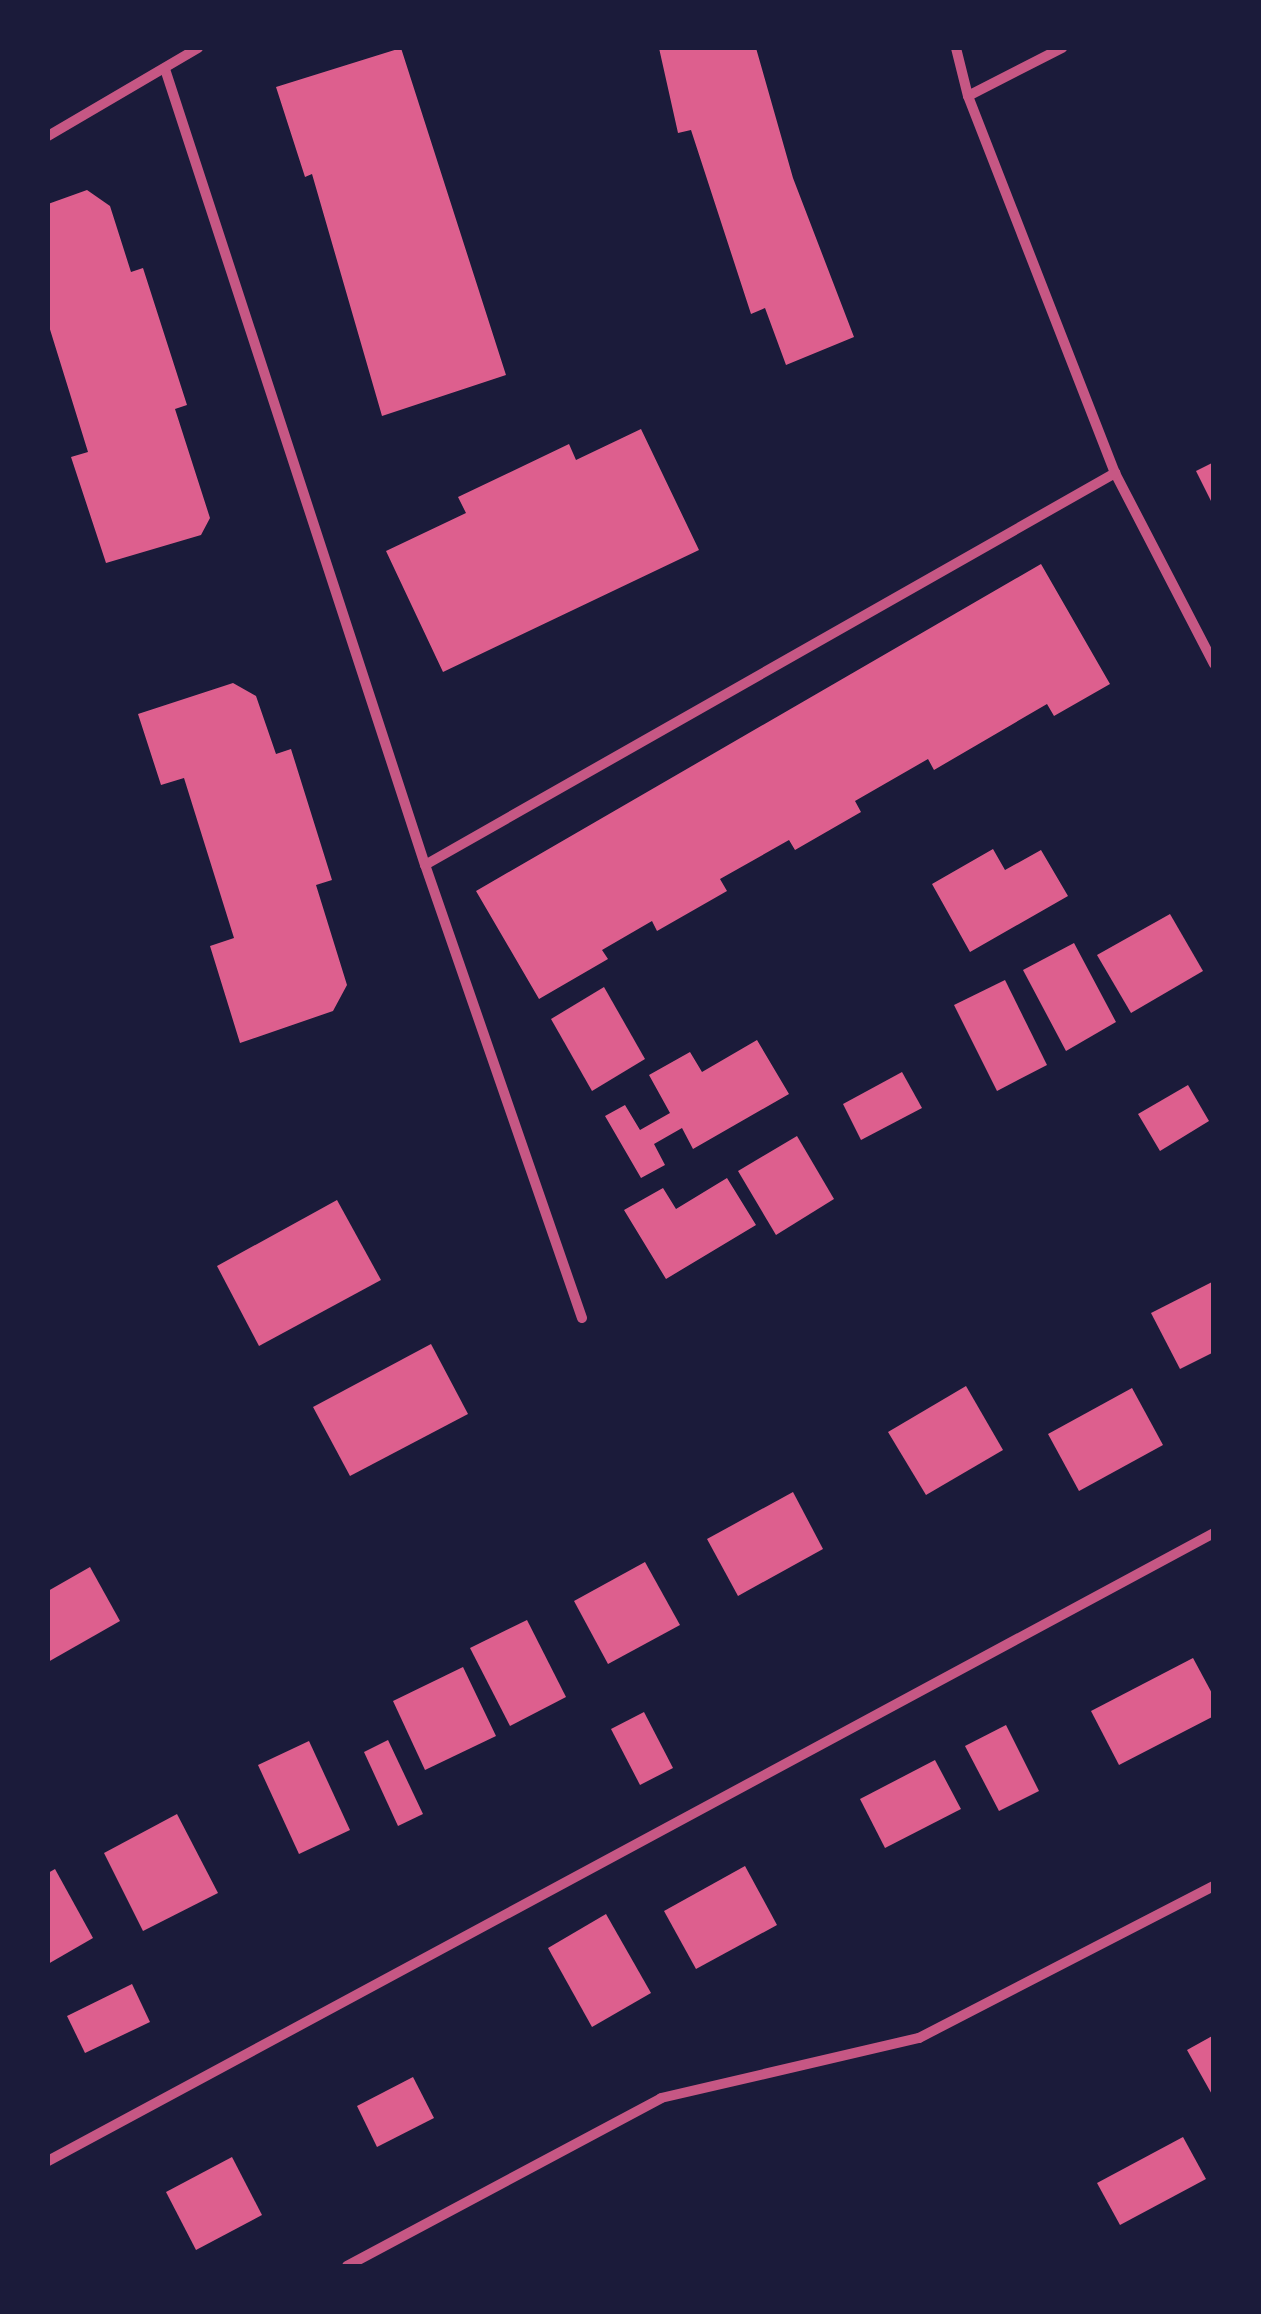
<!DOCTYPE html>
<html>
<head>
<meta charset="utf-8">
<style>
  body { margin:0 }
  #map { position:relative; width:1261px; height:2314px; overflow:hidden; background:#1b1b3a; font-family:"Source Serif 4",serif }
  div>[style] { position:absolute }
  .building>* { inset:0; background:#dd5f8e }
  .minor>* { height:10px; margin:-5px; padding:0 5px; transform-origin:5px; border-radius:5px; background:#c65784 }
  span { translate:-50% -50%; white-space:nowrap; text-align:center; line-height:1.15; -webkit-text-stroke:10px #1b1b3a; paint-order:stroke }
  .frame { position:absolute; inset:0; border:50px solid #1b1b3a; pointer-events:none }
</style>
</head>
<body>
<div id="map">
  <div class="building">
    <div style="clip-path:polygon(401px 48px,506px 375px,382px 416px,312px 174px,305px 177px,276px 87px)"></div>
    <div style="clip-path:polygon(659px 48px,756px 48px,793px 178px,854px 337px,786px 365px,765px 308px,751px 314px,691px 130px,678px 133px)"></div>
    <div style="clip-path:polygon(87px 190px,110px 206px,131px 272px,143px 268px,187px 405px,175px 409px,210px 518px,201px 535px,106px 563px,71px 457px,88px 452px,48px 323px,48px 204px)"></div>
    <div style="clip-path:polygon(641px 429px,699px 550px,443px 672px,386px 551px,466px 513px,458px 497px,569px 444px,576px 460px)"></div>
    <div style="clip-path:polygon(1214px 462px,1214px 507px,1196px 471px)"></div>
    <div style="clip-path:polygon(1041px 564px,1110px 684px,1054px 716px,1047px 704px,934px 770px,928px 759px,855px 801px,861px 812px,795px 850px,789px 840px,720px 879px,727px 891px,657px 931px,652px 921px,602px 950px,608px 959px,539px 999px,476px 891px)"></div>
    <div style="clip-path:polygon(233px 683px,256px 696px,276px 754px,291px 749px,332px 880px,316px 885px,347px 985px,333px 1011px,240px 1043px,210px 946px,234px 938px,184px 778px,161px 785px,138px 714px)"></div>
    <div style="clip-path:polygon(993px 849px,1005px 870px,1041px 850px,1068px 896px,970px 952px,932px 884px)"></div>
    <div style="clip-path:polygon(1170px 914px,1203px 971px,1131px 1013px,1097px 955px)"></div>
    <div style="clip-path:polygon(1074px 943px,1116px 1022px,1066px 1051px,1023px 970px)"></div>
    <div style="clip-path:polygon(1005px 980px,1047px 1065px,997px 1091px,954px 1005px)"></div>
    <div style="clip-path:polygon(604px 987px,645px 1059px,592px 1091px,551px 1019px)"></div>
    <div style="clip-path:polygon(757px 1040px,789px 1094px,693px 1149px,682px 1128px,654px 1144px,665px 1165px,641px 1178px,605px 1116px,625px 1105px,640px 1130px,670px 1113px,649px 1075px,690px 1052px,702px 1072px)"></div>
    <div style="clip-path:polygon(902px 1072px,922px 1108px,861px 1140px,843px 1104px)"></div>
    <div style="clip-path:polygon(1188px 1085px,1209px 1121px,1160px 1151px,1138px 1114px)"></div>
    <div style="clip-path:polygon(797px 1136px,834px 1199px,776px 1235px,738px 1171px)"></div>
    <div style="clip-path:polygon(727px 1178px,756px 1225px,666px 1279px,624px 1210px,663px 1188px,676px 1209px)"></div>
    <div style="clip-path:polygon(337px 1200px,381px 1280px,259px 1346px,217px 1266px)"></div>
    <div style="clip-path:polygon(1214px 1281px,1214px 1352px,1180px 1369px,1151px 1313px)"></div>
    <div style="clip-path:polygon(431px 1344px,468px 1414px,350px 1476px,313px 1407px)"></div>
    <div style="clip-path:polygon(966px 1386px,1003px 1450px,926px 1495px,888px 1432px)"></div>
    <div style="clip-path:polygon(1132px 1388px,1163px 1445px,1079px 1491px,1048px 1434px)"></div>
    <div style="clip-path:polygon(793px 1492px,823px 1549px,738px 1596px,707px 1539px)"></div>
    <div style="clip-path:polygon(645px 1562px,680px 1625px,608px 1664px,574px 1601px)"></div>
    <div style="clip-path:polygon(90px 1567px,120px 1621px,48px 1662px,48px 1591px)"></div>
    <div style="clip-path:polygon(527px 1620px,566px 1697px,510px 1726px,470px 1648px)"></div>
    <div style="clip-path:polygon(1193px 1658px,1214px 1697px,1214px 1716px,1119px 1765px,1091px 1711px)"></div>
    <div style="clip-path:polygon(463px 1667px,496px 1736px,425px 1770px,393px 1701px)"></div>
    <div style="clip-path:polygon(644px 1712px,673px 1768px,640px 1785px,611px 1729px)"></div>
    <div style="clip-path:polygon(1006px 1725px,1039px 1791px,999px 1811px,965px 1746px)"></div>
    <div style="clip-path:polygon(388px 1740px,423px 1814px,398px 1826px,364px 1752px)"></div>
    <div style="clip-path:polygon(309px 1741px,350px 1830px,299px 1854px,258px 1765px)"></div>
    <div style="clip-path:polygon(935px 1760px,961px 1809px,885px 1848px,860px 1799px)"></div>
    <div style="clip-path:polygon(177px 1814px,218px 1893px,143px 1931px,104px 1853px)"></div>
    <div style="clip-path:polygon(745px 1866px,777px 1925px,696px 1969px,664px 1911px)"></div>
    <div style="clip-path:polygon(55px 1869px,93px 1938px,48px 1964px,48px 1873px)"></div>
    <div style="clip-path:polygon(606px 1914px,651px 1993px,592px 2027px,548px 1948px)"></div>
    <div style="clip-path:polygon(132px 1984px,150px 2022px,85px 2053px,67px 2016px)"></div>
    <div style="clip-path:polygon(1214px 2035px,1214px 2098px,1187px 2050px)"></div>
    <div style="clip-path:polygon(413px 2077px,434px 2118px,377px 2147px,357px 2106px)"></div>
    <div style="clip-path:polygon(1183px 2137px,1206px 2179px,1120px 2225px,1097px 2183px)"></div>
    <div style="clip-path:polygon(232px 2157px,262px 2215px,196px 2250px,166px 2192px)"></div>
  </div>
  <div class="minor">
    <div style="left:956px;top:48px;width:49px;rotate:76deg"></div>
    <div style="left:968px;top:96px;width:405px;rotate:68.7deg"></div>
    <div style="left:1115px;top:473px;width:215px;rotate:62.6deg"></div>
    <div style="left:165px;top:69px;width:837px;rotate:71.91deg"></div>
    <div style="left:968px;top:96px;width:106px;rotate:-27.1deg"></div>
    <div style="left:48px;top:136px;width:174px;rotate:-30.4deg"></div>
    <div style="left:582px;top:1318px;width:479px;rotate:-109.1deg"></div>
    <div style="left:425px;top:865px;width:794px;rotate:-29.6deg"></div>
    <div style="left:48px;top:2161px;width:1324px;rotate:-28.31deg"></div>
    <div style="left:347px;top:2266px;width:356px;rotate:-28.1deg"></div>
    <div style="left:661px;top:2098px;width:265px;rotate:-13.1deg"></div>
    <div style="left:919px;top:2038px;width:332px;rotate:-27.3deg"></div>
  </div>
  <div class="frame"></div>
</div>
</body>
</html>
